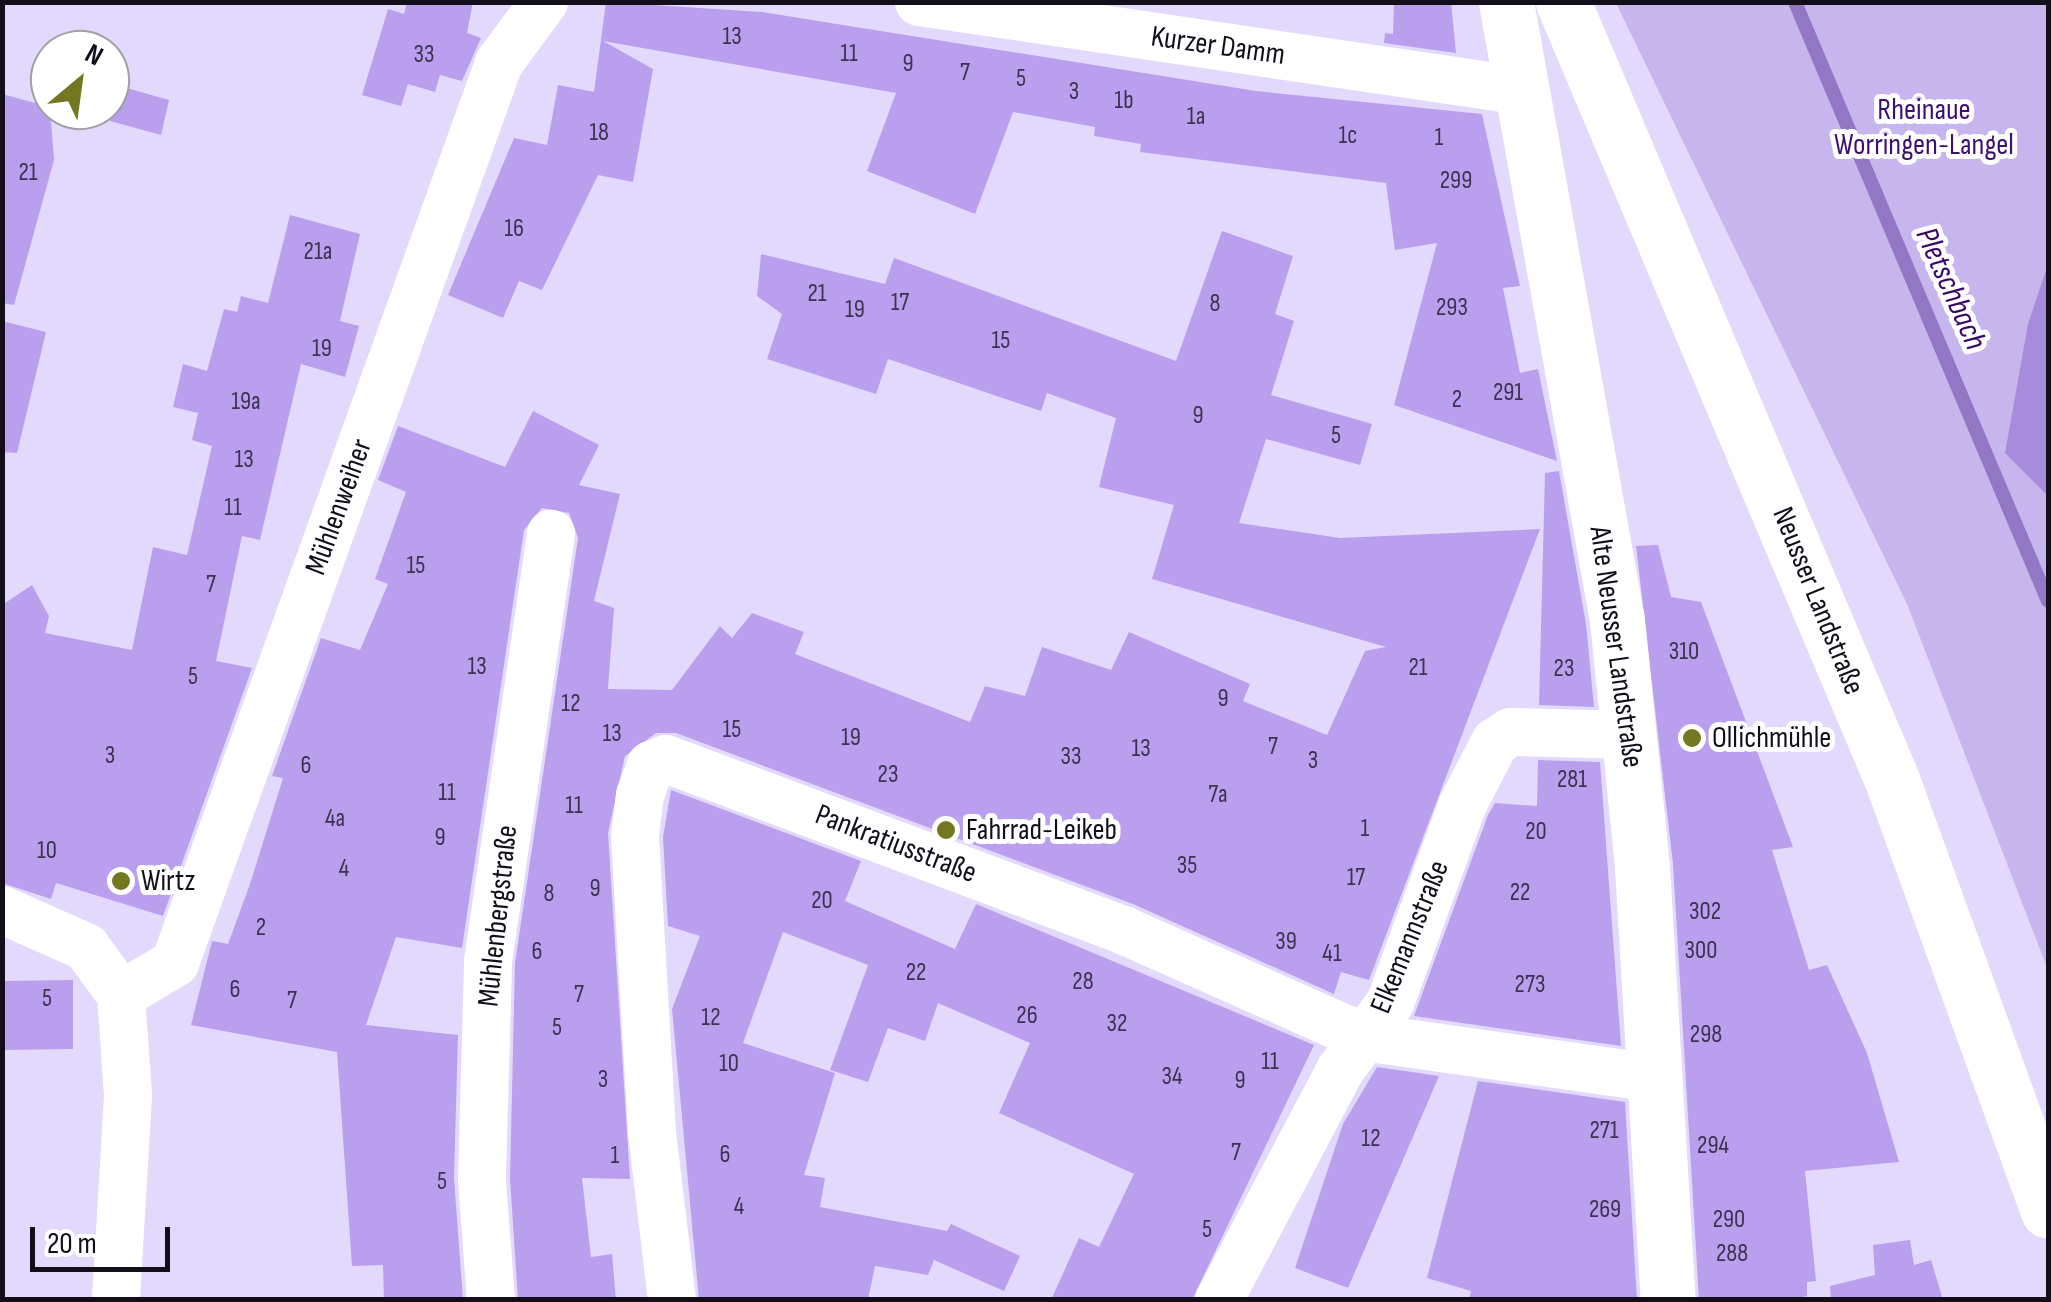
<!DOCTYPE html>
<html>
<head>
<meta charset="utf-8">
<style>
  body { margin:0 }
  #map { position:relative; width:2051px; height:1302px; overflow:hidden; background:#e3d9fc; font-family:"Sofia Sans Condensed",sans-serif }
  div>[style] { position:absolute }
  .green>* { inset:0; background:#c7b5ee }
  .forest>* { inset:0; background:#a78cdb }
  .stream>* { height:14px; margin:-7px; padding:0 7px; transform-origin:7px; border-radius:7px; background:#9277c4 }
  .building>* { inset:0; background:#ba9fef }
  .minor>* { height:48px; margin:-24px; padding:0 24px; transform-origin:24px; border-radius:24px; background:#fff }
  .major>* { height:55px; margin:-27.5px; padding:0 27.5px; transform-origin:27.5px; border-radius:27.5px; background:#fff }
  .dots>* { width:28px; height:28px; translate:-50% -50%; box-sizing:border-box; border:5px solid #fff; border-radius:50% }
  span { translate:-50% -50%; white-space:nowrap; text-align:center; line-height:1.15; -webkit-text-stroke:10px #fff; paint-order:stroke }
  .number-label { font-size:25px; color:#3c334f }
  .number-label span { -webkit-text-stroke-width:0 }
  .street-label { font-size:30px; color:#120f1a }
  .park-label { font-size:30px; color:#3d106e }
  .poi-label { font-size:30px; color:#120f1a }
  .left { translate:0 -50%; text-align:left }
  .water-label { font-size:32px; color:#380667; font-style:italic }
  .frame { position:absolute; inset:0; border:5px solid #120f1a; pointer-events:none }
  .north { position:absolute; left:30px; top:30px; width:100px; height:100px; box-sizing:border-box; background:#fff; border:2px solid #a09fa3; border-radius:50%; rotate:29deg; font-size:28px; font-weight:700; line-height:40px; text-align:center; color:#120f1a }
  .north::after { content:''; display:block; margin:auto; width:35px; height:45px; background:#727720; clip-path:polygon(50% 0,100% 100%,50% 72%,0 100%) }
  .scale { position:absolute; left:30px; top:1227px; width:140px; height:45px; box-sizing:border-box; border:5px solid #120f1a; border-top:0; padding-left:12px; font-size:30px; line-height:35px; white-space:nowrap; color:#120f1a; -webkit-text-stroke:8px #fff; paint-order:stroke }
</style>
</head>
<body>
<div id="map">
  <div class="green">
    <div style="clip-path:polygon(1616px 3px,2048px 3px,2048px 970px,1907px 604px)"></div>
  </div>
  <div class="forest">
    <div style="clip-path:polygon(2048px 264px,2048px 496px,2005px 453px,2028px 324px)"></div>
  </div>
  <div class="stream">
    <div style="left:1795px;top:2px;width:650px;rotate:67.1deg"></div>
  </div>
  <div class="building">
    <div style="clip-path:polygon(407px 2px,473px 2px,467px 33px,481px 38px,462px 81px,440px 75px,435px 92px,408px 84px,401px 106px,362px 95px,388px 9px,404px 14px)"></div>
    <div style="clip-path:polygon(606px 2px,762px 12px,1256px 91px,1482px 114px,1520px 286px,1503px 288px,1520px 373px,1538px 369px,1557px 461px,1394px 405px,1437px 243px,1395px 250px,1386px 183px,1140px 152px,1141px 144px,1094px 136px,1095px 127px,1013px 112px,975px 214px,867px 171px,896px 93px,603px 41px,653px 69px,633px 182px,598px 175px,542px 290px,519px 281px,503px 318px,448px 295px,514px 138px,547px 145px,558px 85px,594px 92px)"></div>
    <div style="clip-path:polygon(1394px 2px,1451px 2px,1456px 53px,1384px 43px,1385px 33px,1393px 34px)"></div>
    <div style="clip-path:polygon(120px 86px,169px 100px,161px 135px,110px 121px)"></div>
    <div style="clip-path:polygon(2px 94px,50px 107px,54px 160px,14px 305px,2px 303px)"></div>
    <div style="clip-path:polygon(290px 215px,360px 234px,340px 321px,359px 326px,345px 377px,301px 364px,260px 540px,242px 536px,216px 661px,252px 668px,163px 916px,56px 883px,51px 899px,2px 883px,2px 605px,32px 585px,49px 616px,45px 633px,132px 650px,153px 547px,187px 555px,212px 446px,192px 440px,198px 413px,173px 407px,183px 364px,207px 371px,224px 309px,237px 312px,241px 296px,268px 303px)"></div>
    <div style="clip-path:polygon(1222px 231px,1293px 256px,1275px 314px,1294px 321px,1271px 395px,1372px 424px,1360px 465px,1266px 439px,1239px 523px,1340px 538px,1540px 529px,1369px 980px,1341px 972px,1334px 994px,1133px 904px,676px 733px,656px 733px,625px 756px,608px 833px,630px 1179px,582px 1178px,591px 1257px,612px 1254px,616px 1300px,518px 1300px,510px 1178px,515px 963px,578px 538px,569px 513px,542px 508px,524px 530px,462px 948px,396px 937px,366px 1025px,458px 1035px,454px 1178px,463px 1300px,384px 1300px,383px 1265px,352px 1266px,337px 1052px,191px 1025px,212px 941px,228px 944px,250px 884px,283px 778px,272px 776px,321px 638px,360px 650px,388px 584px,375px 579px,406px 492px,378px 480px,398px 426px,505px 467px,533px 411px,599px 445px,579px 485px,620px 494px,594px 601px,614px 608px,608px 689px,672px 690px,720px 626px,732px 638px,752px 613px,804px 632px,795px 654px,970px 722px,985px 686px,1025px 696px,1042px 647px,1111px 670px,1129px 632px,1250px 684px,1243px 701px,1327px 735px,1365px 651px,1386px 647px,1152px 579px,1174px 505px,1099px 487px,1116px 418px,1047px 393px,1041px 411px,888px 359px,876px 394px,767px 359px,782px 314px,757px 296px,761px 254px,885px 284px,894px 258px,1176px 361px)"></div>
    <div style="clip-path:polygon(2px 321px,46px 332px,17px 453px,2px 452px)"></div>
    <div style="clip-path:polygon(1559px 471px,1586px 624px,1594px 707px,1539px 705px,1545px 473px)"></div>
    <div style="clip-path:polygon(1658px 545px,1671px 597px,1701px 602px,1793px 847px,1772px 850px,1809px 970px,1827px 965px,1867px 1053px,1899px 1162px,1805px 1171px,1816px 1281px,1807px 1282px,1807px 1296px,1789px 1300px,1699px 1300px,1673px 864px,1636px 546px)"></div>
    <div style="clip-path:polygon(1538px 760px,1600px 762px,1621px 1046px,1414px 1016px,1488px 815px,1495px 803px,1537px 806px)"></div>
    <div style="clip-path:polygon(671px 790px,861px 861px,845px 901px,955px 949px,976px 904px,1314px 1045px,1192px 1300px,1051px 1300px,1079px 1238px,1099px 1247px,1134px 1174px,999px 1113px,1030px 1043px,938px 1003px,925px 1041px,888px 1028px,868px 1082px,830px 1070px,868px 965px,783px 932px,743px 1043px,835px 1073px,804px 1175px,825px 1178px,820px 1207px,947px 1231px,951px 1224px,1020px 1256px,1004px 1291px,934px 1260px,928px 1275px,875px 1266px,868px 1300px,699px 1300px,672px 1009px,700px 936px,668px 926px,663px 837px)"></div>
    <div style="clip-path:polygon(73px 980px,73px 1049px,2px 1050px,2px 981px)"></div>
    <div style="clip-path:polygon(1377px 1067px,1439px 1076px,1348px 1288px,1295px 1268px,1343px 1124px)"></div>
    <div style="clip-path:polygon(1478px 1081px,1625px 1102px,1637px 1300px,1469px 1300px,1471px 1291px,1427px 1278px)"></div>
    <div style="clip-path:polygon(1910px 1240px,1914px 1265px,1931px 1260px,1943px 1300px,1831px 1300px,1830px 1286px,1875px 1275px,1873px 1245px)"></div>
  </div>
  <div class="minor">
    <div style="left:919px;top:2px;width:604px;rotate:8.37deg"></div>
    <div style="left:2px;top:910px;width:92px;rotate:23.8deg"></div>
    <div style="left:86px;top:947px;width:59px;rotate:53.9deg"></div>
    <div style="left:121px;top:995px;width:101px;rotate:86deg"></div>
    <div style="left:128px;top:1096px;width:204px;rotate:93.4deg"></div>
    <div style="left:121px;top:995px;width:63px;rotate:-30.7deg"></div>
    <div style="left:175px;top:963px;width:957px;rotate:-70.2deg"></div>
    <div style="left:499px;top:63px;width:76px;rotate:-53.6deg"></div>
    <div style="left:491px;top:1300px;width:121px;rotate:-94.3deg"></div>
    <div style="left:482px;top:1179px;width:218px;rotate:-88.4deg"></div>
    <div style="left:488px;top:961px;width:432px;rotate:-81.6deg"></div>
    <div style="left:672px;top:1300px;width:169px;rotate:-96.8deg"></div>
    <div style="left:652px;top:1132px;width:296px;rotate:-93.3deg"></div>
    <div style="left:635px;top:836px;width:41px;rotate:-83deg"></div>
    <div style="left:640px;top:795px;width:32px;rotate:-70deg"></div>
    <div style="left:651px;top:765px;width:16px;rotate:-22deg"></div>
    <div style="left:666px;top:759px;width:488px;rotate:20.5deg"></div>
    <div style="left:1123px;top:930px;width:263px;rotate:24deg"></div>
    <div style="left:1363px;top:1037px;width:294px;rotate:8deg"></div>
    <div style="left:1219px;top:1300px;width:261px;rotate:-62.2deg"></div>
    <div style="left:1341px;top:1069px;width:82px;rotate:-53.4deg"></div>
    <div style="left:1390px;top:1003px;width:212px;rotate:-69.9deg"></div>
    <div style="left:1463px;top:804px;width:70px;rotate:-62.7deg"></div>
    <div style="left:1495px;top:742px;width:19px;rotate:-32deg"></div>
    <div style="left:1511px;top:732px;width:119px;rotate:1.4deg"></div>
  </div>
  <div class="major">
    <div style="left:1506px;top:2px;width:628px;rotate:79.82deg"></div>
    <div style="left:1617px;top:620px;width:248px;rotate:84.2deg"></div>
    <div style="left:1642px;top:867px;width:434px;rotate:86.6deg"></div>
    <div style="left:1563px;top:2px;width:845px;rotate:67.08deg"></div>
    <div style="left:1892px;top:780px;width:458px;rotate:70.1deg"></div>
  </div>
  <div class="dots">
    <div style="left:1692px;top:738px;background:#727720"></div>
    <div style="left:946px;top:830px;background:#727720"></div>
    <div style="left:121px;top:881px;background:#727720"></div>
  </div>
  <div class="number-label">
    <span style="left:732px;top:37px">13</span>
    <span style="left:849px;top:54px">11</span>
    <span style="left:424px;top:55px">33</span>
    <span style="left:908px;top:64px">9</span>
    <span style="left:965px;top:73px">7</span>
    <span style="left:1021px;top:79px">5</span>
    <span style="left:1074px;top:92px">3</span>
    <span style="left:1124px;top:101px">1b</span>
    <span style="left:1196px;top:117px">1a</span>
    <span style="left:599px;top:133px">18</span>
    <span style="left:1348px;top:136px">1c</span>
    <span style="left:1439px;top:138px">1</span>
    <span style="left:28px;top:173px">21</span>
    <span style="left:1456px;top:181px">299</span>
    <span style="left:514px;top:229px">16</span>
    <span style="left:318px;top:252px">21a</span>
    <span style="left:817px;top:294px">21</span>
    <span style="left:900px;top:303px">17</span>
    <span style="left:1215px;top:304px">8</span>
    <span style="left:1452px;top:308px">293</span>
    <span style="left:855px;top:310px">19</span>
    <span style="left:1001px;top:341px">15</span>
    <span style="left:322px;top:349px">19</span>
    <span style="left:1508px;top:393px">291</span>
    <span style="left:1457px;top:400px">2</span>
    <span style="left:246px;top:402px">19a</span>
    <span style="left:1198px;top:416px">9</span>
    <span style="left:1336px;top:436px">5</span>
    <span style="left:244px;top:460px">13</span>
    <span style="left:233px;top:508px">11</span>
    <span style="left:416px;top:566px">15</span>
    <span style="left:211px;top:585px">7</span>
    <span style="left:1684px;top:652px">310</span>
    <span style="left:477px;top:667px">13</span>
    <span style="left:1418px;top:668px">21</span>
    <span style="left:1564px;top:669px">23</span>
    <span style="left:193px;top:677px">5</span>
    <span style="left:1223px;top:699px">9</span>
    <span style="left:571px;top:704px">12</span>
    <span style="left:732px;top:730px">15</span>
    <span style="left:612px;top:734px">13</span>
    <span style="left:851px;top:738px">19</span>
    <span style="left:1273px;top:747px">7</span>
    <span style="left:1141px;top:749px">13</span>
    <span style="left:110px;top:756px">3</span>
    <span style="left:1071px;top:757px">33</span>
    <span style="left:1313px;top:761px">3</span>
    <span style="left:306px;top:766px">6</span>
    <span style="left:888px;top:775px">23</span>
    <span style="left:1572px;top:780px">281</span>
    <span style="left:447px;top:793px">11</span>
    <span style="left:1218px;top:795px">7a</span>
    <span style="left:574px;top:806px">11</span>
    <span style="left:335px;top:819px">4a</span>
    <span style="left:1365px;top:829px">1</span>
    <span style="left:1536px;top:832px">20</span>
    <span style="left:440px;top:838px">9</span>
    <span style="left:47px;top:851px">10</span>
    <span style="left:1187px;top:866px">35</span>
    <span style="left:344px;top:869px">4</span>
    <span style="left:1356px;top:878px">17</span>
    <span style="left:595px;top:889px">9</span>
    <span style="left:1520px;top:893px">22</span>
    <span style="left:549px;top:894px">8</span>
    <span style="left:822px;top:901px">20</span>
    <span style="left:1705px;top:912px">302</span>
    <span style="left:261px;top:928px">2</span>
    <span style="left:1286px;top:942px">39</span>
    <span style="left:1701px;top:951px">300</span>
    <span style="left:537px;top:952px">6</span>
    <span style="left:1332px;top:954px">41</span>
    <span style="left:916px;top:973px">22</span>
    <span style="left:1083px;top:982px">28</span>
    <span style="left:1530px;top:985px">273</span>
    <span style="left:235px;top:990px">6</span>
    <span style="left:579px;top:995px">7</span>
    <span style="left:47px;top:999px">5</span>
    <span style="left:292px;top:1001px">7</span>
    <span style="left:1027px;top:1016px">26</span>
    <span style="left:711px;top:1018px">12</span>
    <span style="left:1117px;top:1024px">32</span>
    <span style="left:557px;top:1028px">5</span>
    <span style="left:1706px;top:1035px">298</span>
    <span style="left:1270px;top:1062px">11</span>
    <span style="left:729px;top:1064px">10</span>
    <span style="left:1172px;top:1077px">34</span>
    <span style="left:603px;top:1080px">3</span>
    <span style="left:1240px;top:1081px">9</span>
    <span style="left:1604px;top:1131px">271</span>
    <span style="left:1371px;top:1139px">12</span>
    <span style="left:1713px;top:1146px">294</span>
    <span style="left:1236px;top:1153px">7</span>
    <span style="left:725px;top:1155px">6</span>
    <span style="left:615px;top:1156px">1</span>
    <span style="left:442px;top:1182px">5</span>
    <span style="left:739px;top:1207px">4</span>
    <span style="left:1605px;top:1210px">269</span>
    <span style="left:1729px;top:1220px">290</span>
    <span style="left:1207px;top:1230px">5</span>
    <span style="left:1732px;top:1254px">288</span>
  </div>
  <div class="street-label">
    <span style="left:1218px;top:46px;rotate:8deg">Kurzer Damm</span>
    <span style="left:339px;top:507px;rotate:-70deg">Mühlenweiher</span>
    <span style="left:1818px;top:601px;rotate:68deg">Neusser Landstraße</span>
    <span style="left:1616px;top:647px;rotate:82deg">Alte Neusser Landstraße</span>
    <span style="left:896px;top:844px;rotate:21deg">Pankratiusstraße</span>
    <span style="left:498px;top:916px;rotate:-84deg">Mühlenbergstraße</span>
    <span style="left:1410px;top:937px;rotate:-68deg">Elkemannstraße</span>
  </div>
  <div class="park-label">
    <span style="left:1924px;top:127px">Rheinaue<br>Worringen-Langel</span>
  </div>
  <div class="poi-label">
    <span class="left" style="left:1712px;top:738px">Ollichmühle</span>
    <span class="left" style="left:966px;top:830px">Fahrrad-Leikeb</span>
    <span class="left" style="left:141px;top:881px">Wirtz</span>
  </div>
  <div class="water-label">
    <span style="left:1950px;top:289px;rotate:66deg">Pletschbach</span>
  </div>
  <div class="frame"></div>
  <div class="north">N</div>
  <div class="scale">20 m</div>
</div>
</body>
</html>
